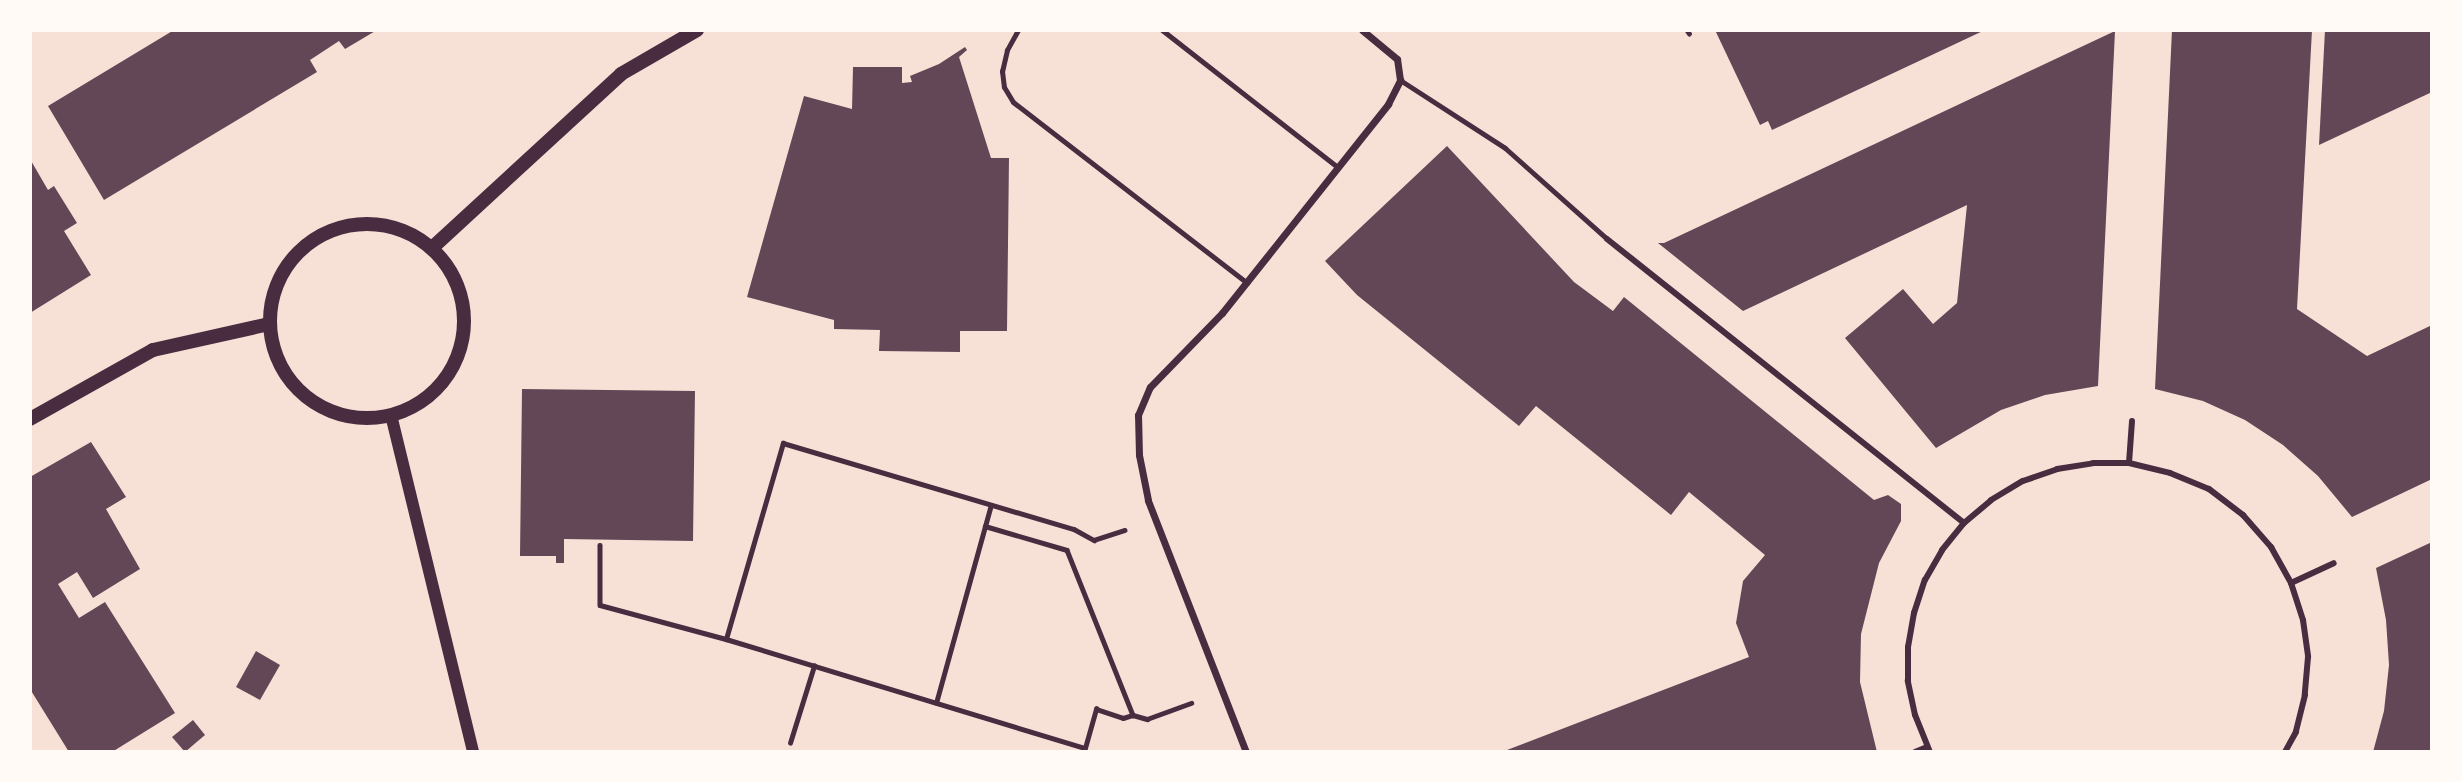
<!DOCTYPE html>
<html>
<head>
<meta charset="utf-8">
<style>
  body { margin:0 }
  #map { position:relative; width:2462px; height:782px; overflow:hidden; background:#f7e1d7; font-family:Lato,sans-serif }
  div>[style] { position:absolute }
  .building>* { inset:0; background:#644757 }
  .path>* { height:4.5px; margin:-2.25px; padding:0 2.25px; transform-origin:2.25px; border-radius:2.25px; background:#4a2c40 }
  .service>* { height:5px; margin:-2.5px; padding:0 2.5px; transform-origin:2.5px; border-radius:2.5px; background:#4a2c40 }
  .pedestrian>* { height:6px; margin:-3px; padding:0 3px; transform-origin:3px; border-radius:3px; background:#4a2c40 }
  .minor>* { height:7px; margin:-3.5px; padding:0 3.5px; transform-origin:3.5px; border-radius:3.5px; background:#4a2c40 }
  .tertiary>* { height:12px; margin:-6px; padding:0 6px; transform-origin:6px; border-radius:6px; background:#4a2c40 }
  .secondary>* { height:14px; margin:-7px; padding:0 7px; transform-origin:7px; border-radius:7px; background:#4a2c40 }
  .secondary>.ring { margin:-7px; padding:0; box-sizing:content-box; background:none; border:14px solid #4a2c40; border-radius:50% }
  span { translate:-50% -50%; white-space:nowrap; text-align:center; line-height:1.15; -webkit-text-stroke:5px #fffaf5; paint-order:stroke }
  .frame { position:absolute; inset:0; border:32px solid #fffaf5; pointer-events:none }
</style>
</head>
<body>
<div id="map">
  <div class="building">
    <div style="clip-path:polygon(174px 30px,377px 30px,345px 49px,339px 41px,310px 60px,317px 72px,104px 200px,48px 106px)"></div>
    <div style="clip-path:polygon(1715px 30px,1985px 30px,1772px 130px,1768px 121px,1760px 125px)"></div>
    <div style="clip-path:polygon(2172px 30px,2312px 30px,2297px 309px,2367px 356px,2432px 325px,2432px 479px,2352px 517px,2318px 476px,2283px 445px,2245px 420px,2203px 401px,2155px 389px)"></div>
    <div style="clip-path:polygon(2325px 30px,2432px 30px,2432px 92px,2319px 145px)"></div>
    <div style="clip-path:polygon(2115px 31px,2098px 386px,2045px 395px,2001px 410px,1936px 448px,1845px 338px,1903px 289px,1933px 324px,1957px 303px,1967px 205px,1743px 311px,1658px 243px,1664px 243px)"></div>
    <div style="clip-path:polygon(965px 47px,967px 50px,959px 57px,991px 158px,1009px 158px,1007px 331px,960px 331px,960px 352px,879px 351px,880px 330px,834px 329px,834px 320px,747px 297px,804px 96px,852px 109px,853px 67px,902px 67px,902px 83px,912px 82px,910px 76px,939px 64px)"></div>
    <div style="clip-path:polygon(1447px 146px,1574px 282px,1613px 311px,1624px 297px,1874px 500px,1888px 495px,1901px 504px,1901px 521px,1879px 563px,1861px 634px,1860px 682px,1877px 752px,1508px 752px,1507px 750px,1749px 657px,1736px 623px,1743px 581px,1765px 555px,1689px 492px,1671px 515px,1536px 406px,1519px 426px,1357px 295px,1325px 261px)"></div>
    <div style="clip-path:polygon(30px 159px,48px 190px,54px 186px,77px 223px,64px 231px,91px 275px,30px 313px)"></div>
    <div style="clip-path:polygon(522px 389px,695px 391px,693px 541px,564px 539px,564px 563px,556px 563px,556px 556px,520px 556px)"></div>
    <div style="clip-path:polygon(91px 442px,126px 497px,106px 509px,140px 569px,93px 598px,77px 572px,58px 584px,79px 618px,105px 602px,175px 713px,112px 752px,69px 752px,30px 689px,30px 477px)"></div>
    <div style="clip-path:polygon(2432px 542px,2432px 752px,2373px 752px,2384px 711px,2389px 665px,2386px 620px,2376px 568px)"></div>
    <div style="clip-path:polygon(256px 651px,280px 665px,260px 700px,236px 687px)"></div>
    <div style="clip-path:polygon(193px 720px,205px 735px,185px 752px,172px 737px)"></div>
  </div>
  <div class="path">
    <div style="left:1687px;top:30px;width:4px;rotate:56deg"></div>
    <div style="left:985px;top:526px;width:85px;rotate:16.3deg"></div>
    <div style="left:1067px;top:550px;width:178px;rotate:68.2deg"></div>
    <div style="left:600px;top:545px;width:60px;rotate:90deg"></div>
    <div style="left:600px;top:605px;width:131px;rotate:15.1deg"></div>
    <div style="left:726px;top:639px;width:375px;rotate:16.9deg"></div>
    <div style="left:1085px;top:748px;width:41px;rotate:-74.2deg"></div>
    <div style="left:1096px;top:709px;width:28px;rotate:18deg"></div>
    <div style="left:1123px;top:718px;width:10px;rotate:-17deg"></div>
    <div style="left:1133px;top:715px;width:15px;rotate:16deg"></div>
    <div style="left:1147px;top:719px;width:47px;rotate:-20deg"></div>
    <div style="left:726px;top:639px;width:204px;rotate:-73.8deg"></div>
    <div style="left:783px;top:443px;width:303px;rotate:16.5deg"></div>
    <div style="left:1074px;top:529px;width:23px;rotate:29deg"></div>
    <div style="left:1094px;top:540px;width:32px;rotate:-18deg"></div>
    <div style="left:936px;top:703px;width:205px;rotate:-74.5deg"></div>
    <div style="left:790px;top:743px;width:81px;rotate:-72.7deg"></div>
  </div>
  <div class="service">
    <div style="left:1018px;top:30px;width:23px;rotate:119deg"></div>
    <div style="left:1007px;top:50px;width:22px;rotate:103deg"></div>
    <div style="left:1002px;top:71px;width:16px;rotate:83deg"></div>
    <div style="left:1004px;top:87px;width:17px;rotate:59deg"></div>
    <div style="left:1013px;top:102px;width:296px;rotate:37.7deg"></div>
    <div style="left:1162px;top:30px;width:221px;rotate:38deg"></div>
    <div style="left:1400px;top:80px;width:125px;rotate:32.9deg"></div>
    <div style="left:1505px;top:148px;width:137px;rotate:41.7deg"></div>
  </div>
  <div class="pedestrian">
    <div style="left:1607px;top:239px;width:456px;rotate:38.5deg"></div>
    <div style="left:2129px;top:463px;width:42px;rotate:-85.9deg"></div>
    <div style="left:2291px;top:583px;width:47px;rotate:-24.9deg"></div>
    <div style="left:1915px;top:752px;width:13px;rotate:-23deg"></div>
    <div style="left:1930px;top:752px;width:40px;rotate:-112deg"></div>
    <div style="left:1915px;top:715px;width:35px;rotate:-102deg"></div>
    <div style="left:1908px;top:681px;width:34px;rotate:-90deg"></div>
    <div style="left:1908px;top:647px;width:35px;rotate:-80deg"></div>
    <div style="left:1914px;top:613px;width:35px;rotate:-72deg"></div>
    <div style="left:1925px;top:580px;width:34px;rotate:-60deg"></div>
    <div style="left:1942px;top:550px;width:35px;rotate:-51deg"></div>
    <div style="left:1964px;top:523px;width:35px;rotate:-40deg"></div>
    <div style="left:1991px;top:500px;width:37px;rotate:-31deg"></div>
    <div style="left:2023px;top:481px;width:36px;rotate:-19deg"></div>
    <div style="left:2057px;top:469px;width:36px;rotate:-9deg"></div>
    <div style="left:2093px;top:463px;width:36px"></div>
    <div style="left:2129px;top:463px;width:42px;rotate:13.7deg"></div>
    <div style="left:2170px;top:473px;width:42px;rotate:22.3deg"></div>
    <div style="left:2209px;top:489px;width:43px;rotate:37.4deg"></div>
    <div style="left:2243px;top:515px;width:43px;rotate:48.8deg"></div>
    <div style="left:2271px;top:547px;width:41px;rotate:60.9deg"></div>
    <div style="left:2291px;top:583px;width:39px;rotate:72deg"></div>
    <div style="left:2303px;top:620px;width:37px;rotate:82deg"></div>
    <div style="left:2308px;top:657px;width:38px;rotate:95deg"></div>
    <div style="left:2305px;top:695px;width:38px;rotate:104deg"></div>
    <div style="left:2296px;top:732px;width:23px;rotate:119deg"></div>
  </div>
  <div class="minor">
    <div style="left:1246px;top:752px;width:270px;rotate:-111.3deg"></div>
    <div style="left:1148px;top:500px;width:46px;rotate:-101.3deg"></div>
    <div style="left:1139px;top:455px;width:40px;rotate:-91.4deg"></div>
    <div style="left:1138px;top:415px;width:30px;rotate:-67deg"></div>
    <div style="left:1150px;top:387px;width:103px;rotate:-45.8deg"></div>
    <div style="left:1222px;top:313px;width:267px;rotate:-51.5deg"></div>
    <div style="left:1388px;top:104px;width:27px;rotate:-63deg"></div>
    <div style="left:1400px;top:80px;width:21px;rotate:-98deg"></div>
    <div style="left:1397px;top:59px;width:45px;rotate:-140.4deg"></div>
  </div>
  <div class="tertiary">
    <div style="left:391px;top:415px;width:347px;rotate:76.3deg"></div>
  </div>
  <div class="secondary">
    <div class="ring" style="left:270px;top:224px;width:180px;height:180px"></div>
    <div style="left:432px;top:248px;width:257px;rotate:-42.6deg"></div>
    <div style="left:621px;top:74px;width:88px;rotate:-30.1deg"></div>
    <div style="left:30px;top:419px;width:141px;rotate:-29.3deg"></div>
    <div style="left:153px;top:350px;width:119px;rotate:-12.6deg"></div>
  </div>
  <div class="frame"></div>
</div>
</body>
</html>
